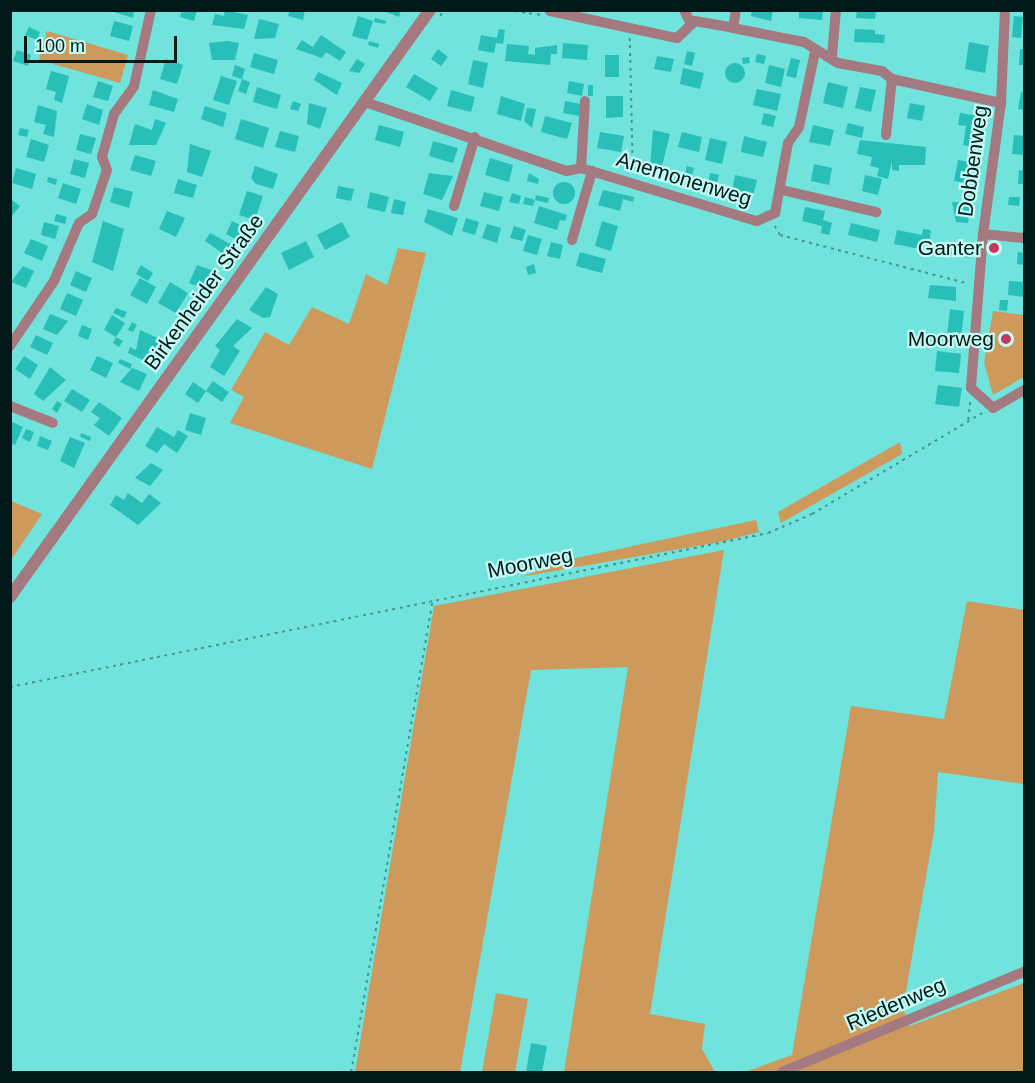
<!DOCTYPE html>
<html>
<head>
<meta charset="utf-8">
<style>
  body { margin:0 }
  #map { position:relative; width:1035px; height:1083px; overflow:hidden; background:#6fe3dc; font-family:Arial,sans-serif }
  div>[style] { position:absolute }
  .green>* { inset:0; background:#cd9a5c }
  .building>* { inset:0; background:#27bfb7 }
  .round { border-radius:50% }
  .path>* { height:1.5px; margin-top:-0.75px; transform-origin:0; background:repeating-linear-gradient(90deg,#469793 0 3px,transparent 0 7.5px) }
  .minor>* { height:10px; margin:-5px; padding:0 5px; transform-origin:5px; border-radius:5px; background:#a4797f }
  .tertiary>* { height:12px; margin:-6px; padding:0 6px; transform-origin:6px; border-radius:6px; background:#a4797f }
  .dots>* { width:16px; height:16px; translate:-50% -50%; box-sizing:border-box; border:3px solid #c6faf5; border-radius:50% }
  span { translate:-50% -50%; white-space:nowrap; text-align:center; line-height:1.15; -webkit-text-stroke:4.5px #c6faf5; paint-order:stroke }
  .street-label { font-size:21px; color:#011918 }
  .poi-label { font-size:21px; color:#011918 }
  .right { translate:-100% -50%; text-align:right }
  .frame { position:absolute; inset:0; border:12px solid #011918; pointer-events:none }
  .scale { position:absolute; left:24px; top:36px; width:153px; height:27px; box-sizing:border-box; border:3px solid #011918; border-top:0; padding-left:8px; font-size:18px; line-height:21px; white-space:nowrap; color:#011918; -webkit-text-stroke:4px #c6faf5; paint-order:stroke }
</style>
</head>
<body>
<div id="map">
  <div class="green">
    <div style="clip-path:polygon(47px 31px,128px 55px,120px 83px,39px 60px)"></div>
    <div style="clip-path:polygon(398px 248px,426px 253px,372px 469px,230px 423px,244px 397px,231px 390px,265px 332px,289px 345px,312px 307px,349px 324px,366px 274px,387px 285px)"></div>
    <div style="clip-path:polygon(993px 311px,1024px 315px,1024px 377px,993px 395px,984px 363px)"></div>
    <div style="clip-path:polygon(900px 442px,902px 454px,781px 523px,778px 512px)"></div>
    <div style="clip-path:polygon(11px 501px,42px 514px,11px 560px)"></div>
    <div style="clip-path:polygon(756px 520px,759px 532px,720px 542px,520px 577px,571px 559px)"></div>
    <div style="clip-path:polygon(724px 550px,650px 1014px,705px 1024px,702px 1049px,715px 1072px,564px 1072px,628px 667px,531px 670px,460px 1072px,355px 1072px,434px 606px)"></div>
    <div style="clip-path:polygon(967px 601px,1024px 610px,1024px 784px,938px 772px,934px 831px,903px 1008px,910px 1026px,1024px 983px,1024px 1072px,745px 1072px,792px 1055px,851px 706px,944px 719px)"></div>
    <div style="clip-path:polygon(496px 993px,528px 999px,515px 1072px,482px 1072px)"></div>
  </div>
  <div class="building">
    <div style="clip-path:polygon(108px 10px,134px 10px,133px 18px)"></div>
    <div style="clip-path:polygon(182px 10px,197px 10px,194px 21px,180px 17px)"></div>
    <div style="clip-path:polygon(225px 10px,248px 15px,244px 29px,212px 25px,215px 14px,224px 16px)"></div>
    <div style="clip-path:polygon(290px 10px,305px 10px,303px 20px,288px 16px)"></div>
    <div style="clip-path:polygon(381px 10px,401px 10px,399px 17px)"></div>
    <div style="clip-path:polygon(752px 10px,773px 10px,771px 21px,751px 16px)"></div>
    <div style="clip-path:polygon(799px 10px,823px 10px,822px 20px,799px 18px)"></div>
    <div style="clip-path:polygon(857px 10px,876px 10px,875px 19px,856px 18px)"></div>
    <div style="clip-path:polygon(358px 16px,373px 21px,367px 40px,352px 36px)"></div>
    <div style="clip-path:polygon(1014px 16px,1023px 17px,1021px 38px,1012px 37px)"></div>
    <div style="clip-path:polygon(375px 18px,386px 21px,385px 24px,374px 22px)"></div>
    <div style="clip-path:polygon(259px 19px,279px 24px,275px 38px,254px 39px)"></div>
    <div style="clip-path:polygon(114px 21px,133px 26px,129px 41px,110px 36px)"></div>
    <div style="clip-path:polygon(29px 27px,40px 32px,37px 40px,25px 35px)"></div>
    <div style="clip-path:polygon(499px 29px,505px 30px,503px 44px,496px 43px,494px 53px,478px 50px,481px 35px,497px 38px)"></div>
    <div style="clip-path:polygon(855px 29px,875px 30px,875px 34px,885px 35px,884px 43px,854px 42px)"></div>
    <div style="clip-path:polygon(321px 35px,346px 52px,340px 61px,326px 52px,322px 58px,296px 49px,302px 40px,313px 47px)"></div>
    <div style="clip-path:polygon(227px 41px,239px 43px,235px 60px,212px 60px,209px 43px)"></div>
    <div style="clip-path:polygon(369px 41px,379px 44px,378px 48px,368px 45px)"></div>
    <div style="clip-path:polygon(969px 42px,989px 46px,985px 73px,965px 69px)"></div>
    <div style="clip-path:polygon(563px 43px,588px 45px,587px 60px,562px 58px)"></div>
    <div style="clip-path:polygon(507px 44px,529px 46px,528px 54px,535px 55px,535px 48px,557px 45px,557px 54px,551px 54px,550px 65px,505px 61px)"></div>
    <div style="clip-path:polygon(438px 49px,448px 57px,441px 66px,431px 59px)"></div>
    <div style="clip-path:polygon(1020px 49px,1024px 49px,1024px 65px,1019px 65px)"></div>
    <div style="clip-path:polygon(17px 50px,31px 55px,28px 66px,13px 61px)"></div>
    <div style="clip-path:polygon(687px 51px,695px 53px,692px 66px,684px 64px)"></div>
    <div style="clip-path:polygon(254px 53px,278px 60px,274px 74px,250px 67px)"></div>
    <div style="clip-path:polygon(757px 54px,766px 56px,764px 64px,755px 62px)"></div>
    <div style="clip-path:polygon(605px 55px,619px 55px,619px 77px,605px 77px)"></div>
    <div style="clip-path:polygon(657px 56px,674px 59px,671px 72px,654px 69px)"></div>
    <div style="clip-path:polygon(749px 57px,750px 63px,743px 64px,742px 58px)"></div>
    <div style="clip-path:polygon(791px 58px,800px 60px,796px 78px,786px 76px)"></div>
    <div style="clip-path:polygon(166px 59px,183px 65px,177px 84px,160px 79px)"></div>
    <div style="clip-path:polygon(357px 59px,365px 64px,359px 73px,349px 71px)"></div>
    <div style="clip-path:polygon(473px 60px,488px 63px,483px 88px,468px 84px)"></div>
    <div class="round" style="left:725px;top:63px;width:20px;height:20px"></div>
    <div style="clip-path:polygon(235px 65px,245px 69px,242px 79px,232px 76px)"></div>
    <div style="clip-path:polygon(769px 65px,785px 69px,781px 87px,765px 83px)"></div>
    <div style="clip-path:polygon(683px 68px,704px 73px,700px 89px,680px 84px)"></div>
    <div style="clip-path:polygon(51px 71px,69px 76px,62px 103px,54px 100px,56px 92px,46px 89px)"></div>
    <div style="clip-path:polygon(318px 72px,342px 83px,337px 95px,314px 80px)"></div>
    <div style="clip-path:polygon(414px 74px,438px 88px,430px 101px,406px 87px)"></div>
    <div style="clip-path:polygon(221px 76px,237px 81px,229px 105px,213px 100px)"></div>
    <div style="clip-path:polygon(242px 79px,250px 82px,246px 94px,238px 91px)"></div>
    <div style="clip-path:polygon(98px 81px,113px 86px,108px 101px,93px 97px)"></div>
    <div style="clip-path:polygon(569px 81px,584px 84px,582px 96px,567px 93px)"></div>
    <div style="clip-path:polygon(828px 82px,848px 87px,843px 108px,823px 103px)"></div>
    <div style="clip-path:polygon(588px 85px,593px 85px,593px 96px,588px 96px)"></div>
    <div style="clip-path:polygon(257px 87px,281px 95px,277px 109px,253px 102px)"></div>
    <div style="clip-path:polygon(860px 87px,876px 90px,871px 112px,855px 108px)"></div>
    <div style="clip-path:polygon(757px 89px,781px 94px,777px 111px,753px 105px)"></div>
    <div style="clip-path:polygon(153px 90px,178px 99px,174px 112px,149px 105px)"></div>
    <div style="clip-path:polygon(451px 90px,475px 97px,471px 112px,447px 106px)"></div>
    <div style="clip-path:polygon(1021px 92px,1024px 92px,1024px 110px,1018px 109px)"></div>
    <div style="clip-path:polygon(501px 96px,525px 104px,521px 121px,497px 114px)"></div>
    <div style="clip-path:polygon(606px 96px,623px 96px,623px 117px,606px 118px)"></div>
    <div style="clip-path:polygon(293px 101px,301px 104px,298px 111px,290px 109px)"></div>
    <div style="clip-path:polygon(565px 101px,581px 104px,579px 116px,563px 113px)"></div>
    <div style="clip-path:polygon(309px 103px,327px 108px,320px 129px,307px 124px)"></div>
    <div style="clip-path:polygon(910px 103px,925px 106px,922px 121px,907px 118px)"></div>
    <div style="clip-path:polygon(87px 104px,103px 110px,99px 125px,82px 119px)"></div>
    <div style="clip-path:polygon(38px 105px,57px 111px,54px 137px,43px 134px,46px 125px,34px 122px)"></div>
    <div style="clip-path:polygon(205px 106px,227px 113px,223px 127px,201px 119px)"></div>
    <div style="clip-path:polygon(527px 108px,536px 109px,532px 128px,524px 121px)"></div>
    <div style="clip-path:polygon(764px 113px,776px 116px,773px 127px,761px 124px)"></div>
    <div style="clip-path:polygon(960px 113px,979px 116px,973px 147px,963px 145px,966px 126px,958px 125px)"></div>
    <div style="clip-path:polygon(545px 116px,572px 123px,567px 139px,541px 132px)"></div>
    <div style="clip-path:polygon(155px 119px,166px 123px,156px 145px,129px 145px,135px 124px,152px 130px)"></div>
    <div style="clip-path:polygon(241px 119px,269px 128px,263px 148px,235px 139px)"></div>
    <div style="clip-path:polygon(848px 123px,864px 127px,862px 138px,845px 134px)"></div>
    <div style="clip-path:polygon(379px 125px,404px 132px,400px 147px,375px 140px)"></div>
    <div style="clip-path:polygon(813px 125px,834px 130px,830px 146px,809px 142px)"></div>
    <div style="clip-path:polygon(20px 128px,29px 130px,27px 137px,18px 135px)"></div>
    <div style="clip-path:polygon(653px 130px,670px 134px,661px 170px,650px 167px)"></div>
    <div style="clip-path:polygon(280px 131px,299px 136px,295px 152px,275px 147px)"></div>
    <div style="clip-path:polygon(600px 132px,624px 136px,621px 152px,597px 148px)"></div>
    <div style="clip-path:polygon(682px 132px,702px 137px,699px 152px,678px 147px)"></div>
    <div style="clip-path:polygon(80px 134px,96px 138px,91px 154px,76px 150px)"></div>
    <div style="clip-path:polygon(1014px 135px,1024px 136px,1024px 155px,1012px 154px)"></div>
    <div style="clip-path:polygon(744px 136px,767px 142px,763px 157px,741px 152px)"></div>
    <div style="clip-path:polygon(710px 138px,727px 142px,722px 164px,705px 160px)"></div>
    <div style="clip-path:polygon(31px 139px,49px 145px,44px 162px,26px 157px)"></div>
    <div style="clip-path:polygon(860px 140px,926px 147px,925px 165px,899px 165px,899px 171px,892px 170px,892px 161px,888px 179px,877px 176px,879px 168px,870px 166px,872px 157px,857px 154px)"></div>
    <div style="clip-path:polygon(433px 141px,458px 148px,453px 163px,429px 156px)"></div>
    <div style="clip-path:polygon(190px 144px,211px 151px,202px 177px,187px 172px)"></div>
    <div style="clip-path:polygon(135px 155px,156px 161px,151px 176px,130px 170px)"></div>
    <div style="clip-path:polygon(490px 158px,513px 165px,509px 182px,485px 175px)"></div>
    <div style="clip-path:polygon(74px 159px,89px 163px,85px 178px,70px 174px)"></div>
    <div style="clip-path:polygon(958px 160px,970px 162px,966px 183px,954px 181px)"></div>
    <div style="clip-path:polygon(814px 164px,832px 168px,829px 185px,811px 181px)"></div>
    <div style="clip-path:polygon(255px 166px,278px 174px,273px 189px,256px 184px,251px 178px)"></div>
    <div style="clip-path:polygon(687px 166px,694px 168px,691px 178px,684px 177px)"></div>
    <div style="clip-path:polygon(16px 168px,36px 174px,32px 189px,12px 183px)"></div>
    <div style="clip-path:polygon(1019px 170px,1024px 171px,1024px 184px,1018px 184px)"></div>
    <div style="clip-path:polygon(429px 173px,453px 176px,442px 200px,423px 194px)"></div>
    <div style="clip-path:polygon(529px 173px,539px 179px,538px 184px,527px 181px)"></div>
    <div style="clip-path:polygon(710px 173px,719px 175px,716px 187px,708px 185px)"></div>
    <div style="clip-path:polygon(735px 175px,757px 180px,753px 196px,732px 191px)"></div>
    <div style="clip-path:polygon(865px 175px,882px 179px,878px 195px,862px 191px)"></div>
    <div style="clip-path:polygon(48px 177px,57px 179px,56px 185px,47px 182px)"></div>
    <div style="clip-path:polygon(178px 179px,197px 185px,193px 198px,174px 193px)"></div>
    <div class="round" style="left:553px;top:182px;width:22px;height:22px"></div>
    <div style="clip-path:polygon(63px 183px,81px 189px,76px 204px,58px 198px)"></div>
    <div style="clip-path:polygon(338px 186px,354px 189px,351px 201px,336px 198px)"></div>
    <div style="clip-path:polygon(114px 187px,133px 192px,129px 208px,110px 202px)"></div>
    <div style="clip-path:polygon(603px 190px,634px 197px,633px 202px,623px 199px,620px 211px,598px 205px)"></div>
    <div style="clip-path:polygon(247px 191px,263px 196px,255px 220px,239px 215px)"></div>
    <div style="clip-path:polygon(370px 192px,389px 197px,385px 212px,367px 208px)"></div>
    <div style="clip-path:polygon(484px 192px,503px 197px,499px 211px,480px 206px)"></div>
    <div style="clip-path:polygon(512px 193px,521px 196px,519px 204px,509px 202px)"></div>
    <div style="clip-path:polygon(536px 195px,549px 198px,548px 203px,535px 200px)"></div>
    <div style="clip-path:polygon(525px 197px,535px 200px,533px 206px,523px 204px)"></div>
    <div style="clip-path:polygon(1009px 197px,1020px 197px,1019px 206px,1008px 205px)"></div>
    <div style="clip-path:polygon(10px 199px,20px 206px,10px 218px)"></div>
    <div style="clip-path:polygon(394px 199px,406px 202px,403px 215px,391px 213px)"></div>
    <div style="clip-path:polygon(952px 202px,970px 203px,968px 223px,956px 222px)"></div>
    <div style="clip-path:polygon(539px 206px,567px 215px,565px 221px,560px 220px,557px 230px,534px 223px)"></div>
    <div style="clip-path:polygon(805px 207px,825px 211px,823px 220px,832px 223px,829px 235px,821px 233px,822px 226px,802px 221px)"></div>
    <div style="clip-path:polygon(428px 209px,458px 218px,452px 236px,424px 222px)"></div>
    <div style="clip-path:polygon(167px 211px,185px 218px,176px 237px,159px 229px)"></div>
    <div style="clip-path:polygon(56px 214px,67px 217px,65px 224px,54px 221px)"></div>
    <div style="clip-path:polygon(466px 218px,479px 222px,475px 235px,462px 231px)"></div>
    <div style="clip-path:polygon(103px 221px,124px 229px,113px 271px,92px 262px)"></div>
    <div style="clip-path:polygon(232px 221px,248px 229px,241px 242px,226px 234px)"></div>
    <div style="clip-path:polygon(602px 221px,618px 226px,611px 251px,595px 246px)"></div>
    <div style="clip-path:polygon(44px 222px,59px 226px,55px 239px,41px 235px)"></div>
    <div style="clip-path:polygon(342px 222px,350px 237px,325px 250px,317px 235px)"></div>
    <div style="clip-path:polygon(851px 223px,880px 230px,877px 242px,848px 235px)"></div>
    <div style="clip-path:polygon(487px 224px,501px 228px,497px 243px,482px 238px)"></div>
    <div style="clip-path:polygon(514px 226px,526px 230px,522px 241px,510px 238px)"></div>
    <div style="clip-path:polygon(923px 229px,931px 230px,929px 244px,921px 242px,920px 249px,894px 244px,897px 230px,922px 235px)"></div>
    <div style="clip-path:polygon(210px 233px,234px 246px,228px 257px,205px 241px)"></div>
    <div style="clip-path:polygon(528px 235px,542px 239px,537px 255px,523px 251px)"></div>
    <div style="clip-path:polygon(31px 239px,48px 246px,42px 261px,24px 253px)"></div>
    <div style="clip-path:polygon(306px 241px,314px 257px,289px 270px,281px 253px)"></div>
    <div style="clip-path:polygon(551px 242px,563px 245px,560px 259px,547px 256px)"></div>
    <div style="clip-path:polygon(952px 244px,972px 246px,970px 258px,951px 255px)"></div>
    <div style="clip-path:polygon(580px 252px,606px 259px,602px 273px,576px 266px)"></div>
    <div style="clip-path:polygon(1018px 252px,1024px 253px,1024px 265px,1017px 264px)"></div>
    <div style="clip-path:polygon(534px 264px,536px 273px,528px 275px,526px 267px)"></div>
    <div style="clip-path:polygon(141px 265px,153px 273px,148px 281px,136px 274px)"></div>
    <div style="clip-path:polygon(197px 265px,214px 271px,207px 290px,189px 283px)"></div>
    <div style="clip-path:polygon(23px 266px,34px 271px,26px 288px,11px 282px)"></div>
    <div style="clip-path:polygon(76px 271px,92px 278px,86px 292px,70px 285px)"></div>
    <div style="clip-path:polygon(140px 278px,156px 287px,147px 304px,130px 295px)"></div>
    <div style="clip-path:polygon(1009px 281px,1024px 282px,1024px 297px,1008px 295px)"></div>
    <div style="clip-path:polygon(170px 282px,188px 293px,176px 313px,158px 303px)"></div>
    <div style="clip-path:polygon(930px 285px,956px 287px,956px 301px,928px 298px)"></div>
    <div style="clip-path:polygon(266px 287px,278px 294px,270px 317px,263px 318px,249px 310px)"></div>
    <div style="clip-path:polygon(67px 293px,83px 300px,76px 316px,60px 309px)"></div>
    <div style="clip-path:polygon(1000px 300px,1008px 300px,1007px 311px,999px 310px)"></div>
    <div style="clip-path:polygon(116px 308px,127px 312px,124px 318px,113px 313px)"></div>
    <div style="clip-path:polygon(950px 309px,964px 311px,961px 338px,947px 336px)"></div>
    <div style="clip-path:polygon(50px 314px,68px 321px,57px 335px,43px 329px)"></div>
    <div style="clip-path:polygon(112px 315px,125px 323px,116px 337px,123px 341px,119px 347px,113px 343px,116px 337px,104px 330px)"></div>
    <div style="clip-path:polygon(237px 319px,252px 328px,233px 346px,240px 351px,224px 376px,210px 367px,220px 350px,215px 346px)"></div>
    <div style="clip-path:polygon(132px 322px,137px 325px,133px 332px,128px 330px)"></div>
    <div style="clip-path:polygon(82px 325px,92px 329px,88px 340px,78px 336px)"></div>
    <div style="clip-path:polygon(140px 330px,160px 339px,149px 363px,128px 353px,130px 347px,136px 350px)"></div>
    <div style="clip-path:polygon(36px 335px,53px 343px,47px 355px,30px 347px)"></div>
    <div style="clip-path:polygon(937px 351px,961px 354px,959px 373px,935px 371px)"></div>
    <div style="clip-path:polygon(24px 356px,38px 365px,30px 379px,15px 369px)"></div>
    <div style="clip-path:polygon(97px 356px,113px 363px,106px 378px,90px 370px)"></div>
    <div style="clip-path:polygon(120px 359px,132px 364px,130px 369px,118px 363px)"></div>
    <div style="clip-path:polygon(50px 367px,66px 380px,43px 401px,34px 394px)"></div>
    <div style="clip-path:polygon(132px 368px,147px 374px,139px 391px,120px 382px)"></div>
    <div style="clip-path:polygon(213px 381px,229px 392px,222px 402px,206px 391px)"></div>
    <div style="clip-path:polygon(193px 382px,206px 391px,198px 403px,185px 394px)"></div>
    <div style="clip-path:polygon(938px 385px,962px 388px,959px 407px,935px 404px)"></div>
    <div style="clip-path:polygon(72px 389px,90px 400px,82px 412px,64px 401px)"></div>
    <div style="clip-path:polygon(57px 401px,62px 404px,57px 413px,52px 409px)"></div>
    <div style="clip-path:polygon(99px 402px,122px 418px,109px 436px,94px 425px,100px 418px,91px 412px)"></div>
    <div style="clip-path:polygon(190px 413px,206px 418px,201px 435px,185px 430px)"></div>
    <div style="clip-path:polygon(10px 421px,23px 427px,15px 445px,10px 443px)"></div>
    <div style="clip-path:polygon(157px 427px,174px 437px,178px 430px,188px 436px,177px 453px,164px 444px,157px 453px,145px 446px)"></div>
    <div style="clip-path:polygon(26px 429px,34px 432px,30px 442px,22px 438px)"></div>
    <div style="clip-path:polygon(81px 433px,91px 437px,90px 441px,80px 437px)"></div>
    <div style="clip-path:polygon(40px 436px,52px 441px,48px 450px,37px 446px)"></div>
    <div style="clip-path:polygon(70px 437px,85px 443px,74px 468px,60px 461px)"></div>
    <div style="clip-path:polygon(151px 463px,163px 470px,150px 486px,135px 478px)"></div>
    <div style="clip-path:polygon(128px 493px,142px 503px,149px 494px,161px 503px,138px 525px,110px 505px,116px 495px,124px 500px)"></div>
    <div style="clip-path:polygon(531px 1043px,547px 1046px,542px 1072px,526px 1072px)"></div>
  </div>
  <div class="path">
    <div style="left:507px;top:10px;width:34px;rotate:8deg"></div>
    <div style="left:440px;top:16px;width:7px;rotate:-56deg"></div>
    <div style="left:630px;top:38px;width:133px;rotate:88.7deg"></div>
    <div style="left:775px;top:226px;width:10px;rotate:61deg"></div>
    <div style="left:780px;top:235px;width:195px;rotate:14.5deg"></div>
    <div style="left:968px;top:420px;width:19px;rotate:-84deg"></div>
    <div style="left:10px;top:687px;width:773px;rotate:-11.48deg"></div>
    <div style="left:768px;top:533px;width:48px;rotate:-23.4deg"></div>
    <div style="left:812px;top:514px;width:198px;rotate:-30.7deg"></div>
    <div style="left:351px;top:1072px;width:477px;rotate:-80.2deg"></div>
  </div>
  <div class="minor">
    <div style="left:684px;top:10px;width:16px;rotate:63deg"></div>
    <div style="left:1005px;top:10px;width:93px;rotate:92.5deg"></div>
    <div style="left:1001px;top:103px;width:132px;rotate:97.8deg"></div>
    <div style="left:983px;top:234px;width:154px;rotate:94.5deg"></div>
    <div style="left:971px;top:388px;width:30px;rotate:42deg"></div>
    <div style="left:993px;top:408px;width:36px;rotate:-30deg"></div>
    <div style="left:550px;top:11px;width:130px;rotate:12deg"></div>
    <div style="left:677px;top:38px;width:25px;rotate:-43deg"></div>
    <div style="left:695px;top:21px;width:39px;rotate:10deg"></div>
    <div style="left:733px;top:28px;width:72px;rotate:11.2deg"></div>
    <div style="left:804px;top:42px;width:40px;rotate:32deg"></div>
    <div style="left:838px;top:63px;width:45px;rotate:10.3deg"></div>
    <div style="left:882px;top:71px;width:13px;rotate:39deg"></div>
    <div style="left:892px;top:79px;width:112px;rotate:12.4deg"></div>
    <div style="left:733px;top:28px;width:18px;rotate:-81deg"></div>
    <div style="left:832px;top:55px;width:45px;rotate:-84.9deg"></div>
    <div style="left:365px;top:102px;width:213px;rotate:18.9deg"></div>
    <div style="left:567px;top:171px;width:14px;rotate:-12deg"></div>
    <div style="left:581px;top:168px;width:184px;rotate:16.8deg"></div>
    <div style="left:757px;top:221px;width:20px;rotate:-24deg"></div>
    <div style="left:775px;top:213px;width:71px;rotate:-79.5deg"></div>
    <div style="left:788px;top:143px;width:19px;rotate:-55deg"></div>
    <div style="left:799px;top:127px;width:77px;rotate:-78deg"></div>
    <div style="left:886px;top:135px;width:56px;rotate:-83.9deg"></div>
    <div style="left:581px;top:168px;width:67px;rotate:-86.6deg"></div>
    <div style="left:782px;top:190px;width:97px;rotate:13.2deg"></div>
    <div style="left:454px;top:206px;width:72px;rotate:-73.1deg"></div>
    <div style="left:983px;top:234px;width:41px;rotate:5.6deg"></div>
    <div style="left:572px;top:240px;width:72px;rotate:-73.8deg"></div>
    <div style="left:10px;top:346px;width:78px;rotate:-55.9deg"></div>
    <div style="left:54px;top:281px;width:63px;rotate:-66.7deg"></div>
    <div style="left:79px;top:223px;width:16px;rotate:-35deg"></div>
    <div style="left:92px;top:214px;width:46px;rotate:-71.2deg"></div>
    <div style="left:107px;top:170px;width:14px;rotate:-111deg"></div>
    <div style="left:102px;top:157px;width:45px;rotate:-74.4deg"></div>
    <div style="left:114px;top:114px;width:34px;rotate:-54deg"></div>
    <div style="left:134px;top:86px;width:78px;rotate:-77.4deg"></div>
    <div style="left:10px;top:406px;width:46px;rotate:21.6deg"></div>
    <div style="left:782px;top:1072px;width:262px;rotate:-22.5deg"></div>
  </div>
  <div class="tertiary">
    <div style="left:10px;top:597px;width:722px;rotate:-54.42deg"></div>
  </div>
  <div class="dots">
    <div style="left:994px;top:248px;background:#c6375d"></div>
    <div style="left:1006px;top:339px;background:#c6375d"></div>
  </div>
  <div class="street-label">
    <span style="left:973px;top:161px;rotate:-82deg">Dobbenweg</span>
    <span style="left:684px;top:179px;rotate:17deg">Anemonenweg</span>
    <span style="left:204px;top:292px;rotate:-54deg">Birkenheider Straße</span>
    <span style="left:530px;top:563px;rotate:-11deg">Moorweg</span>
    <span style="left:896px;top:1004px;rotate:-23deg">Riedenweg</span>
  </div>
  <div class="poi-label">
    <span class="right" style="left:982px;top:248px">Ganter</span>
    <span class="right" style="left:994px;top:339px">Moorweg</span>
  </div>
  <div class="frame"></div>
  <div class="scale">100 m</div>
</div>
</body>
</html>
